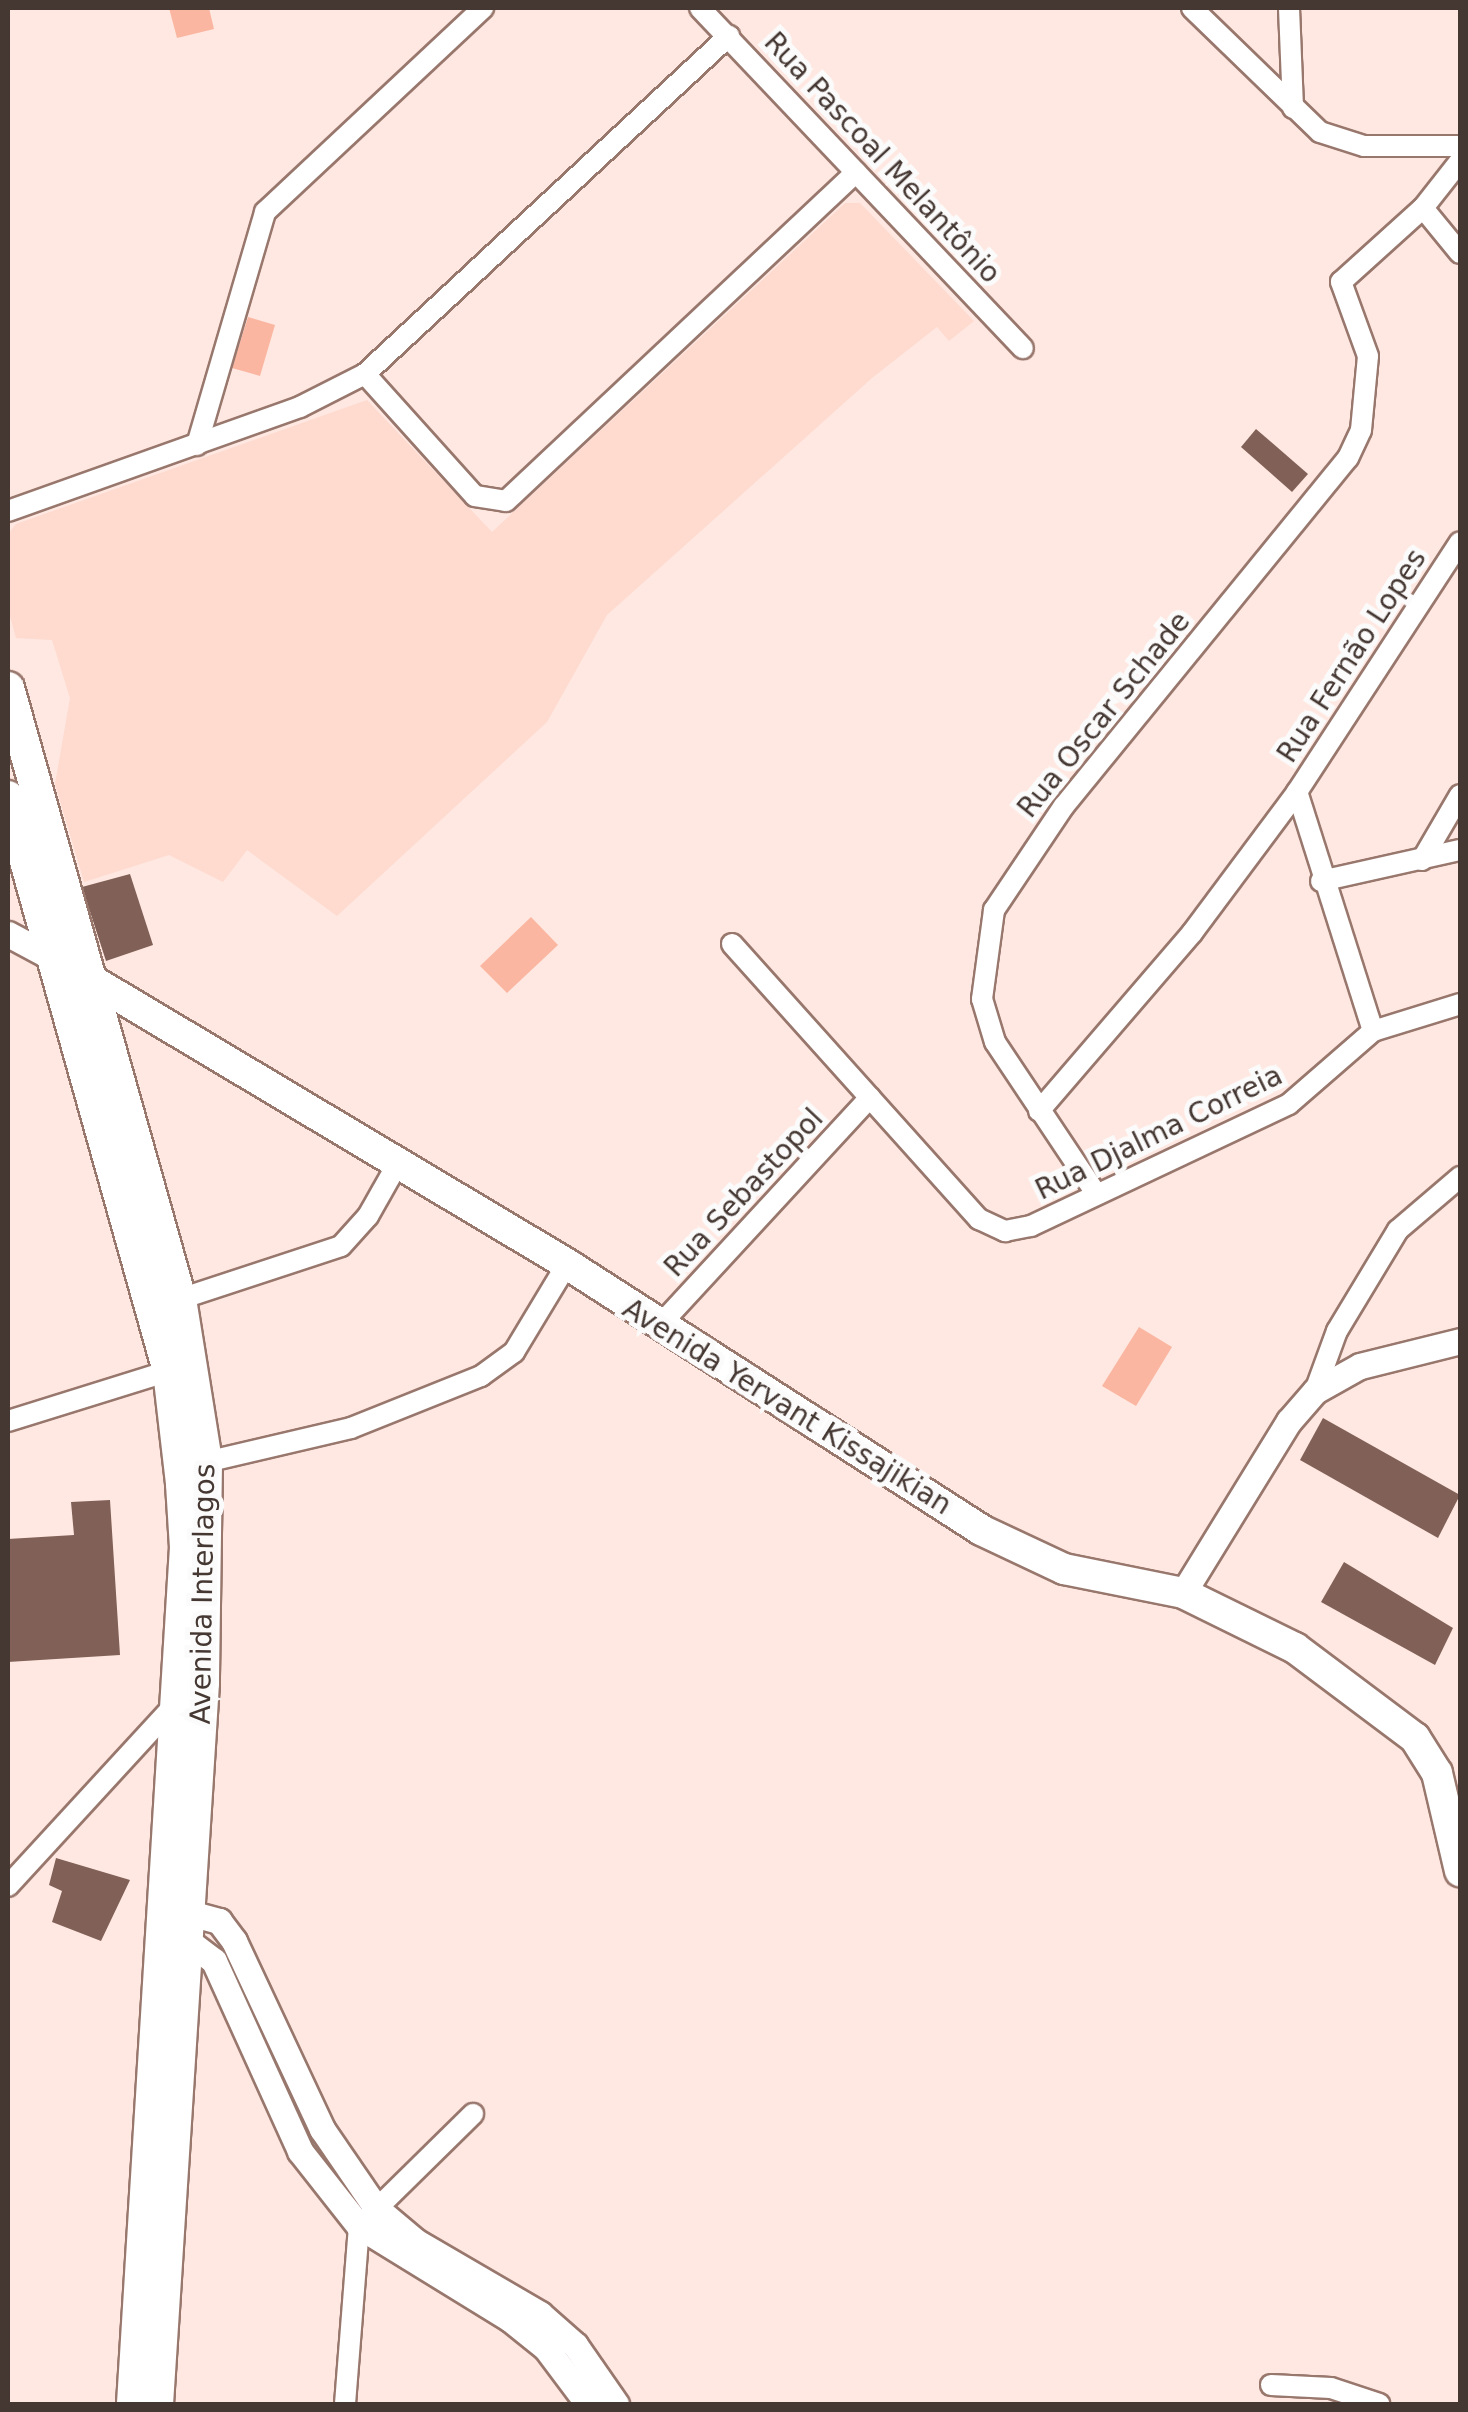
<!DOCTYPE html>
<html>
<head>
<meta charset="utf-8">
<style>
  body { margin:0 }
  #map { position:relative; width:1468px; height:2412px; overflow:hidden; background:#ffe8e1; font-family:"DejaVu Sans",sans-serif }
  div>[style] { position:absolute }
  .built>* { inset:0; background:#fedacf }
  .green>* { inset:0; background:#fab6a1 }
  .building>* { inset:0; background:#816157 }
  .roads { filter:drop-shadow(2px 0 #98776d) drop-shadow(-2px 0 #98776d) drop-shadow(0 2px #98776d) drop-shadow(0 -2px #98776d) }
  .minor>* { height:20px; margin:-10px; padding:0 10px; transform-origin:10px; border-radius:10px; background:#fff }
  .tertiary>* { height:25px; margin:-12.5px; padding:0 12.5px; transform-origin:12.5px; border-radius:12.5px; background:#fff }
  .secondary>* { height:30px; margin:-15px; padding:0 15px; transform-origin:15px; border-radius:15px; background:#fff }
  .primary>* { height:32px; margin:-16px; padding:0 16px; transform-origin:16px; border-radius:16px; background:#fff }
  span { translate:-50% -50%; white-space:nowrap; text-align:center; line-height:1.15; -webkit-text-stroke:10px #fbfbfb; paint-order:stroke }
  .street-label { font-size:28px; color:#453732 }
  .frame { position:absolute; inset:0; border:10px solid #453732; pointer-events:none }
</style>
</head>
<body>
<div id="map">
  <div class="built">
    <div style="clip-path:polygon(845px 203px,860px 203px,974px 321px,949px 341px,937px 327px,872px 378px,607px 615px,547px 722px,337px 916px,247px 850px,223px 882px,169px 855px,84px 882px,55px 784px,70px 698px,52px 640px,16px 638px,8px 609px,8px 534px,16px 524px,367px 400px,492px 532px)"></div>
  </div>
  <div class="green">
    <div style="clip-path:polygon(169px 8px,209px 8px,214px 29px,177px 38px)"></div>
    <div style="clip-path:polygon(248px 317px,275px 325px,260px 376px,232px 368px)"></div>
    <div style="clip-path:polygon(531px 917px,558px 945px,507px 993px,480px 966px)"></div>
    <div style="clip-path:polygon(1139px 1327px,1172px 1347px,1136px 1406px,1102px 1386px)"></div>
  </div>
  <div class="building">
    <div style="clip-path:polygon(1256px 429px,1308px 474px,1292px 492px,1241px 447px)"></div>
    <div style="clip-path:polygon(130px 874px,153px 945px,106px 961px,82px 887px)"></div>
    <div style="clip-path:polygon(1323px 1418px,1460px 1495px,1438px 1538px,1300px 1460px)"></div>
    <div style="clip-path:polygon(110px 1500px,120px 1655px,8px 1662px,8px 1539px,74px 1535px,71px 1502px)"></div>
    <div style="clip-path:polygon(1344px 1562px,1453px 1628px,1435px 1665px,1321px 1602px)"></div>
    <div style="clip-path:polygon(56px 1858px,130px 1880px,101px 1941px,52px 1922px,62px 1891px,49px 1885px)"></div>
  </div>
  <div class="roads">
    <div class="minor">
      <div style="left:700px;top:8px;width:469px;rotate:46.5deg"></div>
      <div style="left:1192px;top:8px;width:178px;rotate:44.1deg"></div>
      <div style="left:1320px;top:132px;width:46px;rotate:17.7deg"></div>
      <div style="left:1364px;top:146px;width:96px"></div>
      <div style="left:1289px;top:8px;width:100px;rotate:87.7deg"></div>
      <div style="left:1423px;top:208px;width:58px;rotate:50.6deg"></div>
      <div style="left:365px;top:374px;width:164px;rotate:48deg"></div>
      <div style="left:475px;top:496px;width:31px;rotate:9deg"></div>
      <div style="left:506px;top:501px;width:480px;rotate:-43.2deg"></div>
      <div style="left:197px;top:445px;width:243px;rotate:-73.7deg"></div>
      <div style="left:265px;top:212px;width:299px;rotate:-43.1deg"></div>
      <div style="left:8px;top:511px;width:310px;rotate:-19.6deg"></div>
      <div style="left:300px;top:407px;width:73px;rotate:-26.9deg"></div>
      <div style="left:365px;top:374px;width:497px;rotate:-42.9deg"></div>
      <div style="left:1422px;top:860px;width:75px;rotate:-59.7deg"></div>
      <div style="left:1321px;top:881px;width:142px;rotate:-12.6deg"></div>
      <div style="left:732px;top:944px;width:370px;rotate:48.1deg"></div>
      <div style="left:979px;top:1219px;width:29px;rotate:25deg"></div>
      <div style="left:1005px;top:1231px;width:26px;rotate:-11deg"></div>
      <div style="left:1031px;top:1226px;width:285px;rotate:-25.3deg"></div>
      <div style="left:1289px;top:1104px;width:111px;rotate:-41deg"></div>
      <div style="left:1373px;top:1031px;width:91px;rotate:-17.2deg"></div>
      <div style="left:1373px;top:1031px;width:251px;rotate:-107.6deg"></div>
      <div style="left:1297px;top:792px;width:298px;rotate:-56.9deg"></div>
      <div style="left:1039px;top:1111px;width:235px;rotate:-49.3deg"></div>
      <div style="left:1192px;top:933px;width:176px;rotate:-53.3deg"></div>
      <div style="left:1095px;top:1192px;width:180px;rotate:-123.7deg"></div>
      <div style="left:995px;top:1042px;width:45px;rotate:-106.8deg"></div>
      <div style="left:982px;top:999px;width:90px;rotate:-82.3deg"></div>
      <div style="left:994px;top:910px;width:125px;rotate:-56.1deg"></div>
      <div style="left:1064px;top:806px;width:449px;rotate:-50.8deg"></div>
      <div style="left:1348px;top:458px;width:31px;rotate:-65deg"></div>
      <div style="left:1361px;top:430px;width:74px;rotate:-84.6deg"></div>
      <div style="left:1368px;top:356px;width:79px;rotate:-110deg"></div>
      <div style="left:1341px;top:282px;width:110px;rotate:-42.1deg"></div>
      <div style="left:1423px;top:208px;width:60px;rotate:-51.8deg"></div>
      <div style="left:180px;top:1299px;width:169px;rotate:-18.2deg"></div>
      <div style="left:341px;top:1246px;width:40px;rotate:-48deg"></div>
      <div style="left:368px;top:1216px;width:61px;rotate:-60.5deg"></div>
      <div style="left:659px;top:1326px;width:311px;rotate:-47.3deg"></div>
      <div style="left:1315px;top:1391px;width:64px;rotate:-69.9deg"></div>
      <div style="left:1337px;top:1331px;width:118px;rotate:-58.9deg"></div>
      <div style="left:1398px;top:1230px;width:82px;rotate:-40.5deg"></div>
      <div style="left:8px;top:1421px;width:178px;rotate:-17.3deg"></div>
      <div style="left:206px;top:1462px;width:149px;rotate:-13.2deg"></div>
      <div style="left:351px;top:1428px;width:140px;rotate:-21.8deg"></div>
      <div style="left:481px;top:1376px;width:41px;rotate:-36deg"></div>
      <div style="left:514px;top:1352px;width:103px;rotate:-58.9deg"></div>
      <div style="left:8px;top:1886px;width:248px;rotate:-47.4deg"></div>
      <div style="left:1271px;top:2385px;width:60px;rotate:2.9deg"></div>
      <div style="left:1331px;top:2388px;width:51px;rotate:18.4deg"></div>
      <div style="left:345px;top:2404px;width:179px;rotate:-85.5deg"></div>
      <div style="left:359px;top:2226px;width:160px;rotate:-44.5deg"></div>
    </div>
    <div class="tertiary">
      <div style="left:8px;top:934px;width:51px;rotate:28.1deg"></div>
      <div style="left:1183px;top:1593px;width:202px;rotate:-58.4deg"></div>
      <div style="left:1289px;top:1421px;width:40px;rotate:-49deg"></div>
      <div style="left:1315px;top:1391px;width:51px;rotate:-29.1deg"></div>
      <div style="left:1360px;top:1366px;width:103px;rotate:-14deg"></div>
      <div style="left:175px;top:1909px;width:46px;rotate:15.3deg"></div>
      <div style="left:219px;top:1921px;width:25px;rotate:53deg"></div>
      <div style="left:234px;top:1941px;width:208px;rotate:64.9deg"></div>
      <div style="left:322px;top:2129px;width:96px;rotate:55.6deg"></div>
      <div style="left:376px;top:2208px;width:51px;rotate:40.2deg"></div>
      <div style="left:415px;top:2241px;width:145px;rotate:30.3deg"></div>
      <div style="left:540px;top:2314px;width:47px;rotate:41.5deg"></div>
      <div style="left:575px;top:2345px;width:72px;rotate:55.2deg"></div>
      <div style="left:170px;top:1941px;width:19px;rotate:3deg"></div>
      <div style="left:189px;top:1942px;width:31px;rotate:37deg"></div>
      <div style="left:214px;top:1961px;width:209px;rotate:65.6deg"></div>
      <div style="left:300px;top:2151px;width:95px;rotate:51.8deg"></div>
      <div style="left:359px;top:2226px;width:177px;rotate:31.6deg"></div>
      <div style="left:510px;top:2319px;width:46px;rotate:38.9deg"></div>
      <div style="left:546px;top:2348px;width:70px;rotate:53.1deg"></div>
    </div>
    <div class="secondary">
      <div style="left:78px;top:972px;width:570px;rotate:30.84deg"></div>
      <div style="left:567px;top:1264px;width:492px;rotate:32.7deg"></div>
      <div style="left:981px;top:1530px;width:92px;rotate:25.2deg"></div>
      <div style="left:1064px;top:1569px;width:121px;rotate:11.4deg"></div>
      <div style="left:1183px;top:1593px;width:125px;rotate:26.2deg"></div>
      <div style="left:1295px;top:1648px;width:150px;rotate:36.9deg"></div>
      <div style="left:1415px;top:1738px;width:41px;rotate:57.8deg"></div>
      <div style="left:1437px;top:1773px;width:101px;rotate:76.8deg"></div>
    </div>
    <div class="primary">
      <div style="left:8px;top:688px;width:635px;rotate:74.28deg"></div>
      <div style="left:180px;top:1299px;width:165px;rotate:80.9deg"></div>
      <div style="left:206px;top:1462px;width:221px;rotate:90.8deg"></div>
      <div style="left:203px;top:1683px;width:722px;rotate:93.65deg"></div>
      <div style="left:8px;top:797px;width:596px;rotate:74.33deg"></div>
      <div style="left:169px;top:1371px;width:114px;rotate:83.4deg"></div>
      <div style="left:182px;top:1484px;width:63px;rotate:86.4deg"></div>
      <div style="left:186px;top:1547px;width:859px;rotate:93.54deg"></div>
    </div>
  </div>
  <div class="street-label">
    <span style="left:882px;top:158px;rotate:47deg">Rua Pascoal Melantônio</span>
    <span style="left:1352px;top:656px;rotate:-57deg">Rua Fernão Lopes</span>
    <span style="left:1104px;top:715px;rotate:-51deg">Rua Oscar Schade</span>
    <span style="left:1159px;top:1133px;rotate:-26deg">Rua Djalma Correia</span>
    <span style="left:744px;top:1193px;rotate:-47deg">Rua Sebastopol</span>
    <span style="left:787px;top:1407px;rotate:32deg">Avenida Yervant Kissajikian</span>
    <span style="left:203px;top:1594px;rotate:-89deg">Avenida Interlagos</span>
  </div>
  <div class="frame"></div>
</div>
</body>
</html>
